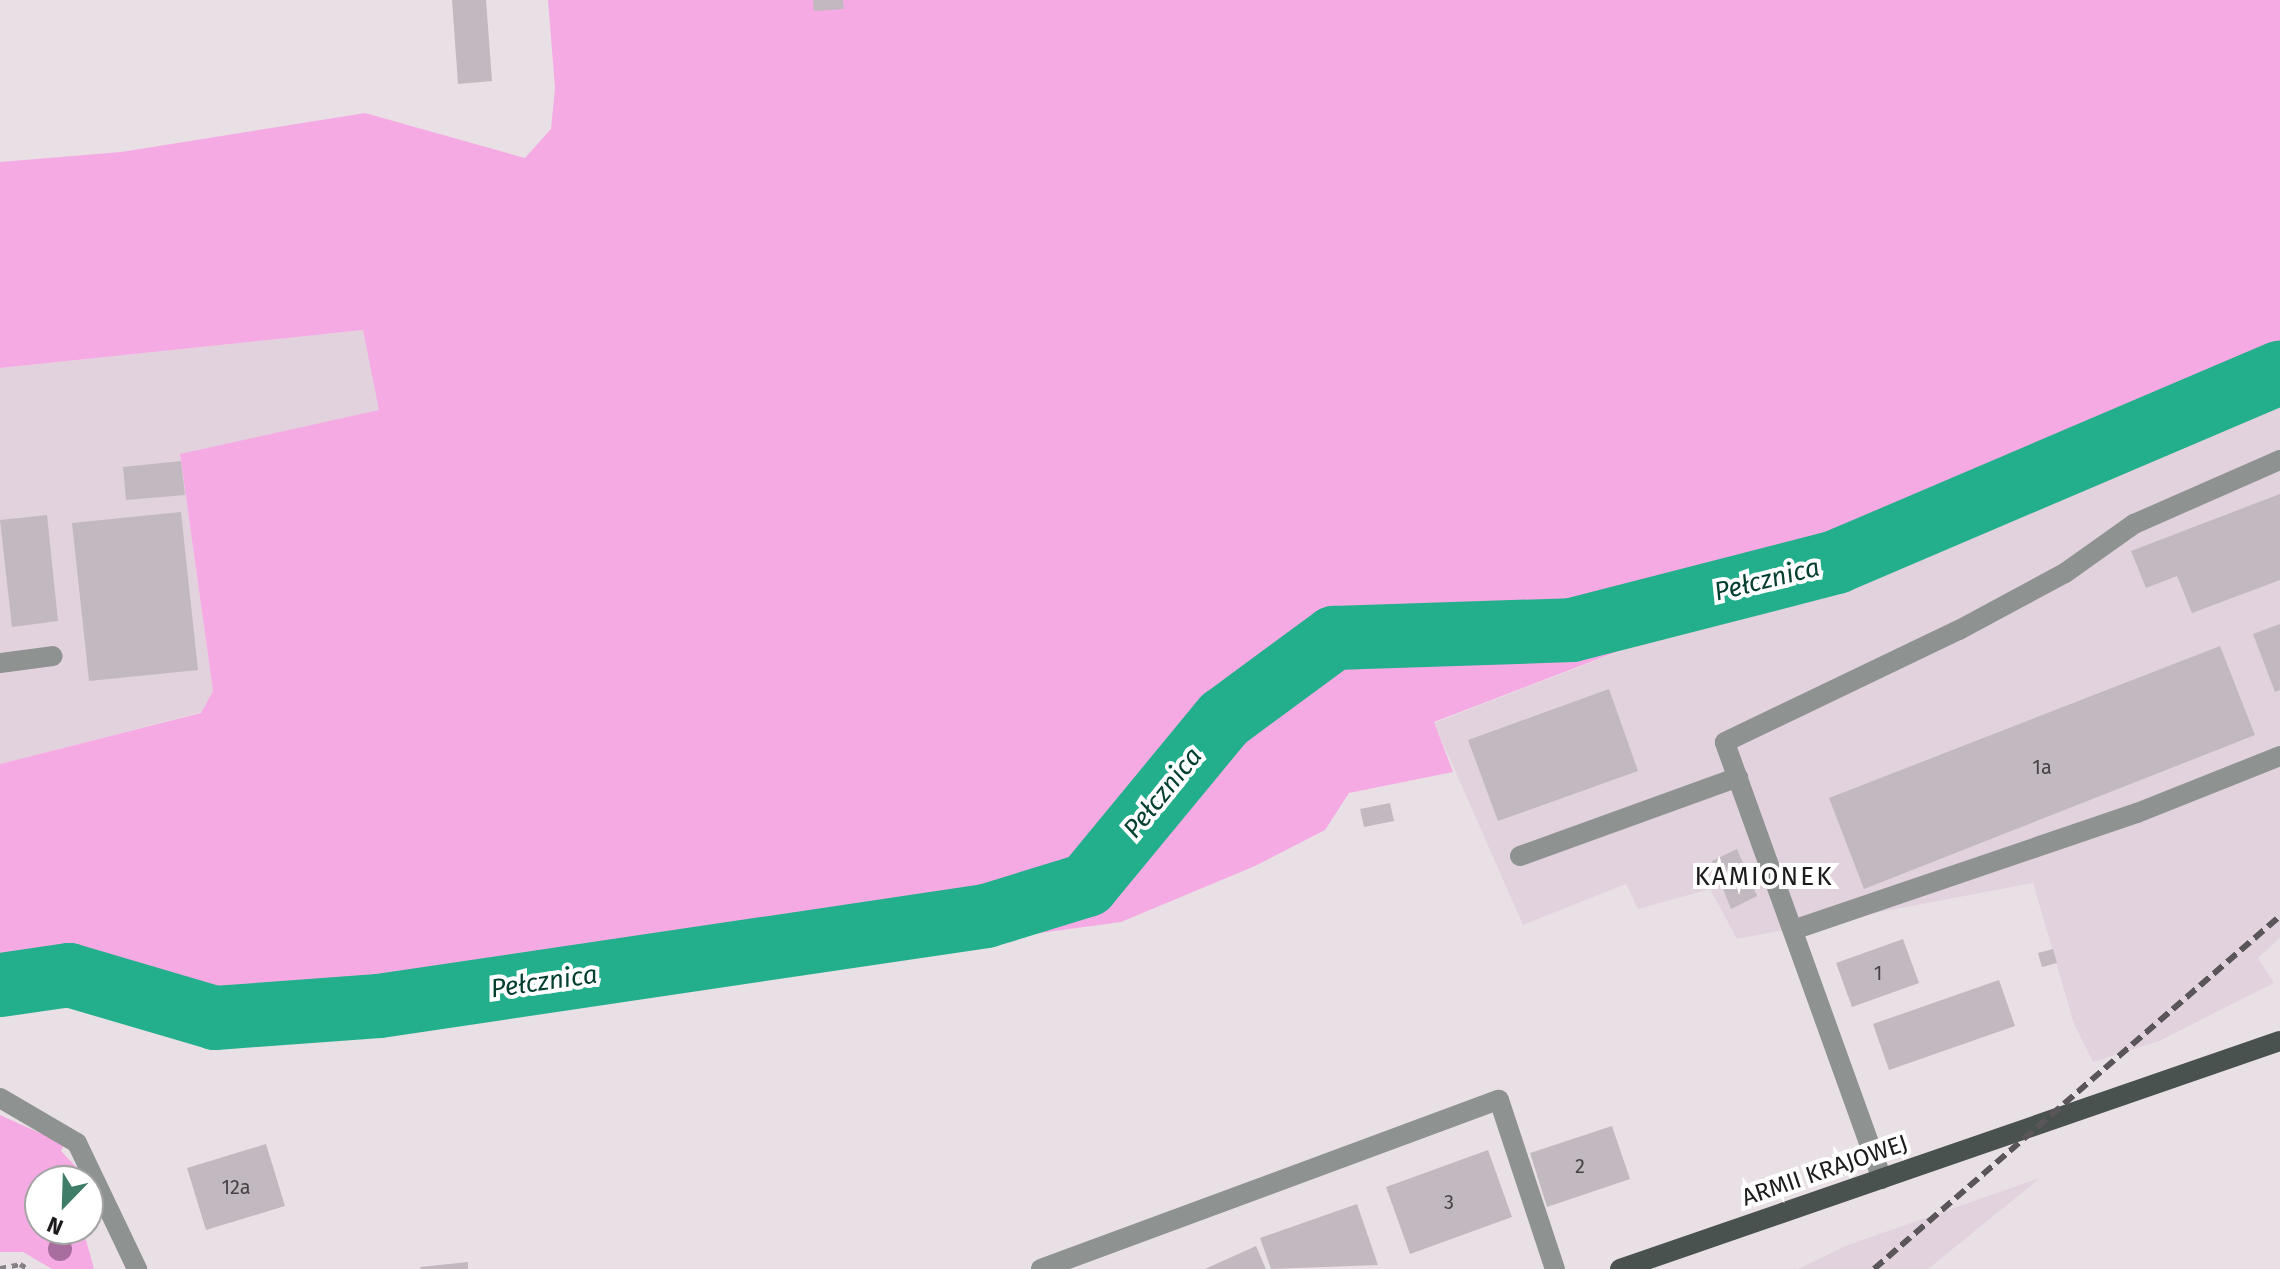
<!DOCTYPE html>
<html>
<head>
<meta charset="utf-8">
<style>
  body { margin:0 }
  #map { position:relative; width:2280px; height:1269px; overflow:hidden; background:#e9e0e6; font-family:"Fira Sans",sans-serif }
  div>[style] { position:absolute }
  .built>* { inset:0; background:#e2d2dd }
  .green>* { inset:0; background:#f6aae4 }
  .river>* { height:64px; margin:-32px; padding:0 32px; transform-origin:32px; border-radius:32px; background:#23af8c }
  .building>* { inset:0; background:#c1b9bf }
  .path>* { height:5px; margin-top:-2.5px; transform-origin:0; background:repeating-linear-gradient(90deg,#878185 0 6px,transparent 0 12px) }
  .minor>* { height:20px; margin:-10px; padding:0 10px; transform-origin:10px; border-radius:10px; background:#8e9391 }
  .major>* { height:20px; margin:-10px; padding:0 10px; transform-origin:10px; border-radius:10px; background:#4a524f }
  .rail>* { height:6px; margin-top:-3px; transform-origin:0; background:repeating-linear-gradient(90deg,#5a5559 0 12px,transparent 0 18px) }
  .trees>* { width:24px; height:24px; margin:-12px; border-radius:50%; background:#a86f9e }
  span { translate:-50% -50%; white-space:nowrap; text-align:center; line-height:1.15; -webkit-text-stroke:8px #fff; paint-order:stroke }
  .number-label { font-size:20px; color:#474246 }
  .number-label span { -webkit-text-stroke-width:0 }
  .street-label { font-size:24px; color:#1e1b1d }
  .water-label { font-size:26px; color:#043f30; font-style:italic }
  .neighbourhood-label { font-size:26px; color:#1e1b1d; letter-spacing:2px }
  .north { position:absolute; left:24px; top:1165px; width:80px; height:80px; box-sizing:border-box; background:#fff; border:2px solid #a5a4a5; border-radius:50%; rotate:203deg; font-size:22px; font-weight:700; line-height:32px; text-align:center; color:#1e1b1d }
  .north::after { content:''; display:block; margin:auto; width:28px; height:36px; background:#3f7d69; clip-path:polygon(50% 0,100% 100%,50% 72%,0 100%) }
</style>
</head>
<body>
<div id="map">
  <div class="built">
    <div style="clip-path:polygon(1008px 291px,180px 455px,213px 691px,202px 712px,0 764px,0 368px,363px 330px)"></div>
    <div style="clip-path:polygon(2280px 397px,2280px 938px,2258px 958px,2274px 983px,2159px 1041px,2093px 1062px,2074px 1024px,2033px 883px,1737px 939px,1710px 889px,1638px 909px,1626px 884px,1523px 925px,1434px 723px)"></div>
    <div style="clip-path:polygon(2040px 1178px,1928px 1269px,1798px 1269px,1848px 1245px)"></div>
  </div>
  <div class="green">
    <div style="clip-path:polygon(548px 0,2280px 0,2280px 397px,1434px 722px,1453px 772px,1349px 793px,1325px 830px,1255px 866px,1121px 922px,365px 1024px,224px 1038px,171px 1025px,87px 982px,0 975px,0 764px,201px 713px,213px 691px,180px 454px,379px 410px,363px 330px,0 368px,0 162px,121px 152px,365px 113px,525px 158px,551px 129px,555px 88px)"></div>
    <div style="clip-path:polygon(0 1115px,64px 1144px,61px 1151px,77px 1168px,77px 1181px,40px 1181px,40px 1229px,83px 1229px,94px 1269px,52px 1269px,23px 1252px,0 1252px)"></div>
  </div>
  <div class="river">
    <div style="left:0;top:985px;width:70px;rotate:-8.2deg"></div>
    <div style="left:69px;top:975px;width:152px;rotate:16.4deg"></div>
    <div style="left:215px;top:1018px;width:164px;rotate:-4.2deg"></div>
    <div style="left:379px;top:1006px;width:614px;rotate:-8.43deg"></div>
    <div style="left:986px;top:916px;width:106px;rotate:-17.1deg"></div>
    <div style="left:1087px;top:885px;width:215px;rotate:-50.5deg"></div>
    <div style="left:1224px;top:719px;width:137px;rotate:-36.4deg"></div>
    <div style="left:1334px;top:638px;width:238px;rotate:-1.9deg"></div>
    <div style="left:1572px;top:630px;width:273px;rotate:-14.4deg"></div>
    <div style="left:1836px;top:562px;width:483px;rotate:-23.1deg"></div>
  </div>
  <div class="building">
    <div style="clip-path:polygon(452px 0,486px 0,492px 81px,458px 84px)"></div>
    <div style="clip-path:polygon(813px 0,843px 0,844px 9px,814px 11px)"></div>
    <div style="clip-path:polygon(181px 461px,185px 495px,126px 500px,123px 467px)"></div>
    <div style="clip-path:polygon(2280px 494px,2280px 580px,2192px 613px,2177px 576px,2146px 588px,2131px 551px)"></div>
    <div style="clip-path:polygon(181px 512px,198px 670px,89px 681px,72px 523px)"></div>
    <div style="clip-path:polygon(47px 515px,58px 621px,12px 627px,0 520px)"></div>
    <div style="clip-path:polygon(2280px 624px,2280px 690px,2275px 692px,2253px 634px)"></div>
    <div style="clip-path:polygon(2220px 646px,2255px 735px,1864px 889px,1829px 798px)"></div>
    <div style="clip-path:polygon(1609px 689px,1638px 771px,1498px 821px,1468px 740px)"></div>
    <div style="clip-path:polygon(1390px 803px,1394px 821px,1364px 827px,1360px 809px)"></div>
    <div style="clip-path:polygon(1737px 849px,1757px 896px,1731px 909px,1712px 861px)"></div>
    <div style="clip-path:polygon(1903px 939px,1919px 983px,1852px 1007px,1836px 963px)"></div>
    <div style="clip-path:polygon(2053px 949px,2057px 963px,2042px 967px,2038px 953px)"></div>
    <div style="clip-path:polygon(1999px 980px,2015px 1026px,1889px 1070px,1873px 1024px)"></div>
    <div style="clip-path:polygon(1612px 1126px,1630px 1179px,1547px 1207px,1530px 1153px)"></div>
    <div style="clip-path:polygon(266px 1144px,285px 1206px,206px 1230px,187px 1168px)"></div>
    <div style="clip-path:polygon(1488px 1150px,1512px 1217px,1410px 1254px,1386px 1187px)"></div>
    <div style="clip-path:polygon(1357px 1204px,1378px 1265px,1271px 1269px,1260px 1238px)"></div>
    <div style="clip-path:polygon(1256px 1246px,1266px 1269px,1205px 1269px)"></div>
    <div style="clip-path:polygon(468px 1262px,468px 1269px,421px 1269px,420px 1267px)"></div>
  </div>
  <div class="path">
    <div style="left:0;top:1268px;width:20px;rotate:-11deg"></div>
    <div style="left:20px;top:1264px;width:10px;rotate:29deg"></div>
  </div>
  <div class="minor">
    <div style="left:0;top:663px;width:53px;rotate:-7.5deg"></div>
    <div style="left:1520px;top:856px;width:232px;rotate:-19.9deg"></div>
    <div style="left:1793px;top:930px;width:363px;rotate:-18.8deg"></div>
    <div style="left:2137px;top:813px;width:154px;rotate:-21.7deg"></div>
    <div style="left:0;top:1098px;width:89px;rotate:30.3deg"></div>
    <div style="left:77px;top:1143px;width:140px;rotate:64.5deg"></div>
    <div style="left:1882px;top:1179px;width:464px;rotate:-109.8deg"></div>
    <div style="left:1725px;top:742px;width:259px;rotate:-25.6deg"></div>
    <div style="left:1959px;top:630px;width:120px;rotate:-28.3deg"></div>
    <div style="left:2065px;top:573px;width:85px;rotate:-35.4deg"></div>
    <div style="left:2134px;top:524px;width:159px;rotate:-23.7deg"></div>
    <div style="left:1041px;top:1269px;width:488px;rotate:-20.3deg"></div>
    <div style="left:1499px;top:1100px;width:178px;rotate:71.7deg"></div>
  </div>
  <div class="major">
    <div style="left:1620px;top:1269px;width:698px;rotate:-19.06deg"></div>
  </div>
  <div class="rail">
    <div style="left:1874px;top:1269px;width:538px;rotate:-41.01deg"></div>
  </div>
  <div class="trees">
    <div style="left:60px;top:1249px"></div>
  </div>
  <div class="number-label">
    <span style="left:2042px;top:767px">1a</span>
    <span style="left:1878px;top:973px">1</span>
    <span style="left:1580px;top:1166px">2</span>
    <span style="left:236px;top:1187px">12a</span>
    <span style="left:1449px;top:1202px">3</span>
  </div>
  <div class="street-label">
    <span style="left:1825px;top:1171px;rotate:-19deg">ARMII KRAJOWEJ</span>
  </div>
  <div class="water-label">
    <span style="left:1767px;top:580px;rotate:-14deg">Pełcznica</span>
    <span style="left:1163px;top:793px;rotate:-51deg">Pełcznica</span>
    <span style="left:544px;top:982px;rotate:-8deg">Pełcznica</span>
  </div>
  <div class="neighbourhood-label">
    <span style="left:1764px;top:877px">KAMIONEK</span>
  </div>
  <div class="north">N</div>
</div>
</body>
</html>
